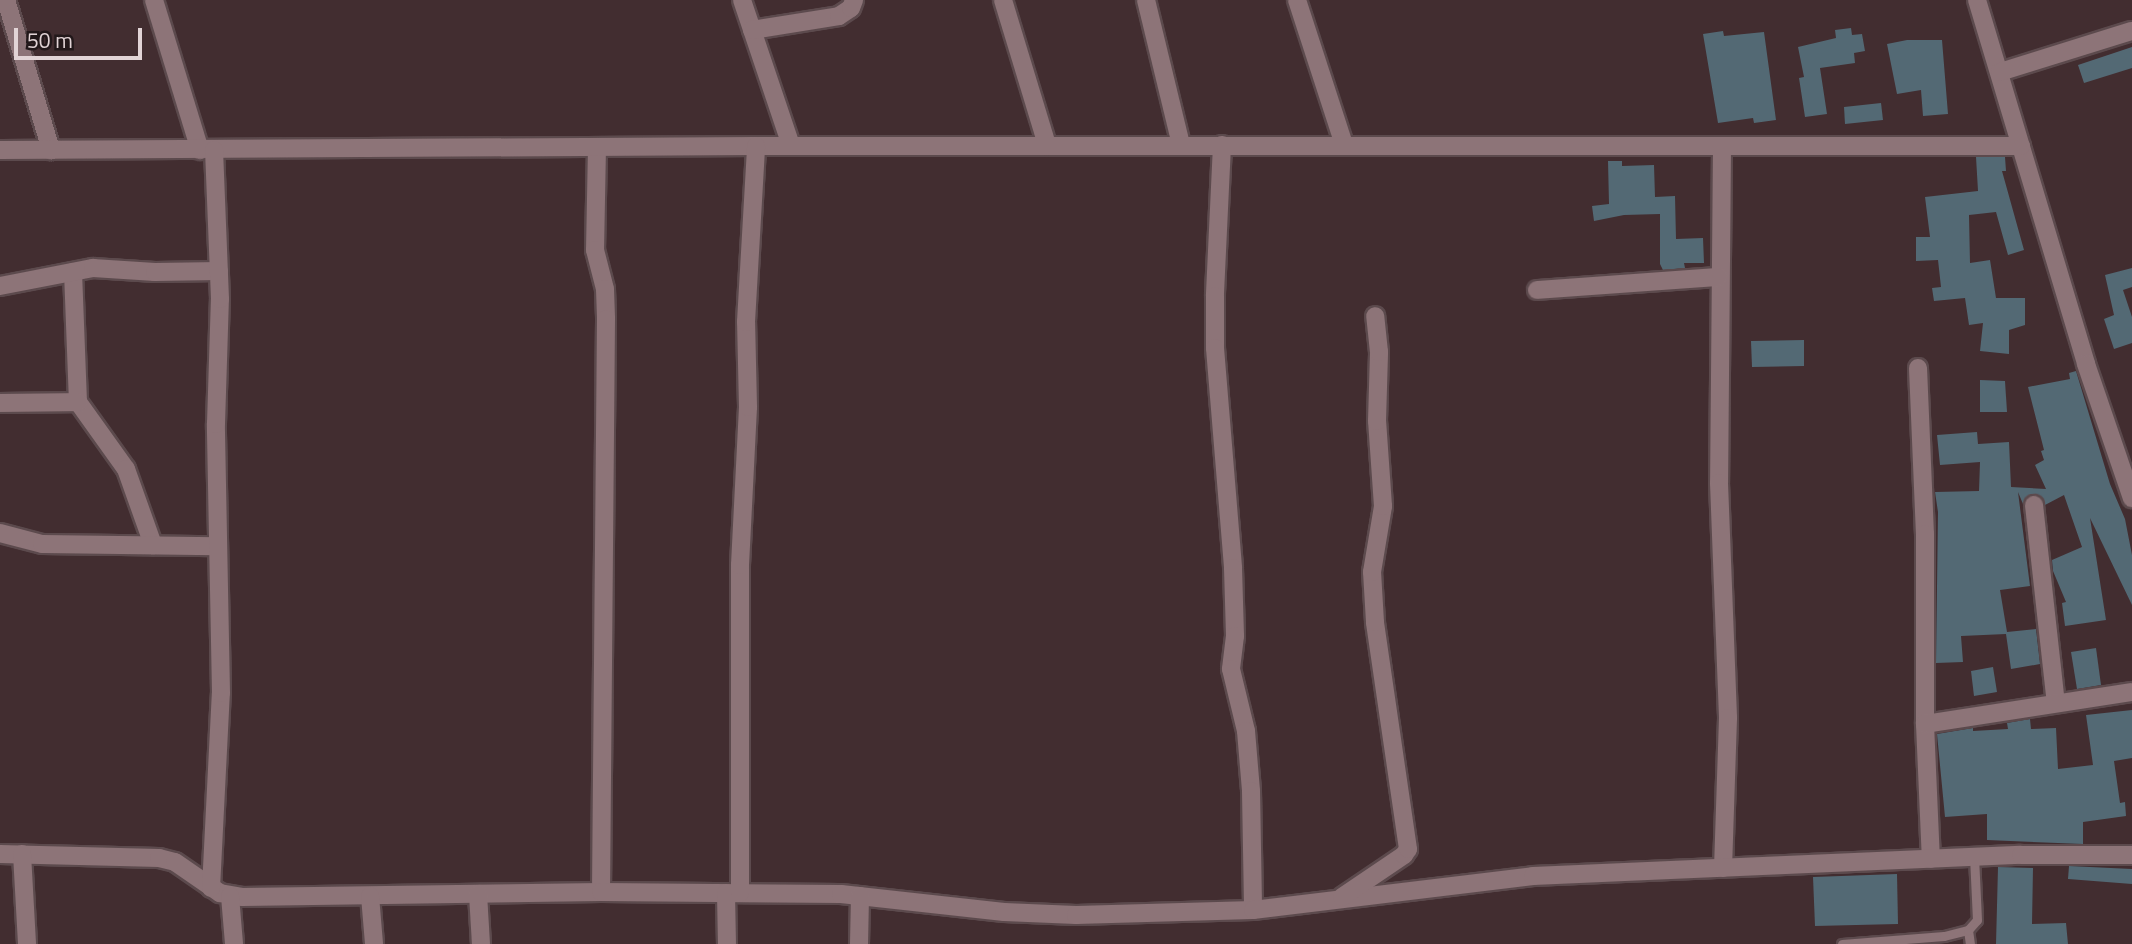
<!DOCTYPE html>
<html>
<head>
<meta charset="utf-8">
<style>
  body { margin:0 }
  #map { position:relative; width:2132px; height:944px; overflow:hidden; background:#422d30; font-family:"Titillium Web",sans-serif }
  div>[style] { position:absolute }
  .building>* { inset:0; background:#536974 }
  .roads { filter:drop-shadow(2px 0 #5c4a4d) drop-shadow(-2px 0 #5c4a4d) drop-shadow(0 2px #5c4a4d) drop-shadow(0 -2px #5c4a4d) }
  .lane>* { height:9px; margin:-4.5px; padding:0 4.5px; transform-origin:4.5px; border-radius:4.5px; background:#8d7478 }
  .street>* { height:18px; margin:-9px; padding:0 9px; transform-origin:9px; border-radius:9px; background:#8d7478 }
  span { translate:-50% -50%; white-space:nowrap; text-align:center; line-height:1.15; -webkit-text-stroke:6px #22181a; paint-order:stroke }
  .scale { position:absolute; left:14px; top:28px; width:128px; height:32px; box-sizing:border-box; border:4px solid #e2d4d6; border-top:0; padding-left:9px; font-size:21px; line-height:24px; white-space:nowrap; color:#e2d4d6; -webkit-text-stroke:5px #22181a; paint-order:stroke }
</style>
</head>
<body>
<div id="map">
  <div class="building">
    <div style="clip-path:polygon(1851px 28px,1852px 35px,1862px 34px,1865px 51px,1854px 53px,1855px 63px,1820px 68px,1827px 114px,1805px 117px,1799px 78px,1804px 77px,1798px 47px,1836px 38px,1835px 30px)"></div>
    <div style="clip-path:polygon(1723px 31px,1724px 36px,1764px 32px,1776px 120px,1754px 123px,1753px 118px,1718px 123px,1703px 34px)"></div>
    <div style="clip-path:polygon(1907px 40px,1942px 40px,1948px 114px,1923px 116px,1921px 90px,1897px 94px,1887px 44px)"></div>
    <div style="clip-path:polygon(2132px 47px,2132px 68px,2084px 83px,2078px 65px)"></div>
    <div style="clip-path:polygon(1881px 103px,1883px 120px,1845px 124px,1844px 107px)"></div>
    <div style="clip-path:polygon(1976px 157px,2005px 157px,2006px 171px,2002px 171px,2024px 250px,2008px 255px,1996px 212px,1969px 215px,1970px 263px,1990px 260px,1996px 298px,2025px 298px,2025px 325px,2009px 330px,2009px 354px,1980px 351px,1983px 323px,1969px 325px,1965px 298px,1934px 301px,1932px 288px,1941px 287px,1938px 260px,1916px 261px,1916px 237px,1930px 237px,1925px 197px,1978px 191px)"></div>
    <div style="clip-path:polygon(1608px 161px,1622px 161px,1622px 166px,1654px 165px,1655px 197px,1675px 196px,1676px 239px,1703px 238px,1704px 263px,1684px 263px,1685px 268px,1663px 270px,1660px 264px,1660px 214px,1624px 215px,1594px 221px,1592px 206px,1609px 204px)"></div>
    <div style="clip-path:polygon(2132px 268px,2132px 287px,2123px 290px,2132px 317px,2132px 343px,2114px 349px,2104px 319px,2114px 315px,2105px 275px)"></div>
    <div style="clip-path:polygon(1804px 340px,1804px 366px,1752px 367px,1751px 341px)"></div>
    <div style="clip-path:polygon(2076px 371px,2110px 484px,2125px 519px,2132px 555px,2132px 605px,2090px 518px,2106px 620px,2065px 626px,2062px 603px,2066px 602px,2053px 571px,2052px 560px,2082px 547px,2064px 495px,2045px 505px,2043px 498px,2032px 494px,2023px 504px,2018px 492px,2030px 586px,2000px 590px,2007px 632px,2036px 629px,2040px 664px,2011px 669px,2006px 634px,1961px 636px,1963px 662px,1936px 663px,1938px 512px,1935px 492px,1979px 491px,1980px 462px,1940px 465px,1937px 435px,1977px 432px,1978px 444px,2009px 442px,2011px 487px,2046px 489px,2035px 465px,2044px 460px,2041px 451px,2044px 450px,2028px 387px,2070px 379px,2069px 373px)"></div>
    <div style="clip-path:polygon(1980px 380px,2005px 381px,2007px 412px,1980px 412px)"></div>
    <div style="clip-path:polygon(2096px 648px,2101px 685px,2077px 689px,2071px 652px)"></div>
    <div style="clip-path:polygon(1993px 667px,1997px 692px,1974px 696px,1971px 671px)"></div>
    <div style="clip-path:polygon(2132px 710px,2132px 758px,2114px 761px,2120px 803px,2125px 802px,2126px 816px,2083px 822px,2083px 844px,1987px 840px,1987px 814px,1945px 817px,1937px 734px,1973px 728px,1973px 731px,2008px 729px,2007px 723px,2030px 719px,2031px 729px,2056px 728px,2058px 769px,2093px 765px,2086px 715px)"></div>
    <div style="clip-path:polygon(2069px 866px,2132px 869px,2132px 884px,2068px 879px)"></div>
    <div style="clip-path:polygon(1998px 867px,2033px 868px,2032px 924px,2066px 923px,2068px 944px,1996px 944px)"></div>
    <div style="clip-path:polygon(1897px 874px,1898px 924px,1815px 926px,1813px 877px)"></div>
  </div>
  <div class="roads">
    <div class="lane">
      <div style="left:1968px;top:930px;width:14px;rotate:82deg"></div>
      <div style="left:1842px;top:944px;width:102px;rotate:-4.5deg"></div>
      <div style="left:1944px;top:936px;width:25px;rotate:-14deg"></div>
      <div style="left:1968px;top:930px;width:13px;rotate:-48deg"></div>
      <div style="left:1977px;top:920px;width:63px;rotate:-92.7deg"></div>
    </div>
    <div class="street">
      <div style="left:6px;top:0;width:157px;rotate:73.3deg"></div>
      <div style="left:154px;top:0;width:157px;rotate:73deg"></div>
      <div style="left:742px;top:0;width:154px;rotate:71.4deg"></div>
      <div style="left:1003px;top:0;width:152px;rotate:73.1deg"></div>
      <div style="left:1146px;top:0;width:149px;rotate:76.4deg"></div>
      <div style="left:1297px;top:0;width:152px;rotate:72deg"></div>
      <div style="left:1977px;top:0;width:380px;rotate:73.3deg"></div>
      <div style="left:2086px;top:364px;width:142px;rotate:71.1deg"></div>
      <div style="left:752px;top:30px;width:88px;rotate:-9.1deg"></div>
      <div style="left:839px;top:16px;width:14px;rotate:-34deg"></div>
      <div style="left:851px;top:8px;width:9px;rotate:-69deg"></div>
      <div style="left:2000px;top:72px;width:138px;rotate:-17.3deg"></div>
      <div style="left:1222px;top:145px;width:151px;rotate:92.7deg"></div>
      <div style="left:1215px;top:296px;width:52px;rotate:90deg"></div>
      <div style="left:1215px;top:348px;width:221px;rotate:85.3deg"></div>
      <div style="left:1233px;top:568px;width:68px;rotate:88.3deg"></div>
      <div style="left:1235px;top:636px;width:33px;rotate:97deg"></div>
      <div style="left:1231px;top:669px;width:64px;rotate:76.4deg"></div>
      <div style="left:1246px;top:731px;width:60px;rotate:85.2deg"></div>
      <div style="left:1251px;top:791px;width:119px;rotate:89deg"></div>
      <div style="left:597px;top:147px;width:103px;rotate:91.1deg"></div>
      <div style="left:595px;top:250px;width:40px;rotate:75.6deg"></div>
      <div style="left:605px;top:289px;width:30px;rotate:88deg"></div>
      <div style="left:606px;top:319px;width:573px;rotate:90.5deg"></div>
      <div style="left:1722px;top:147px;width:336px;rotate:90.5deg"></div>
      <div style="left:1719px;top:483px;width:235px;rotate:87.8deg"></div>
      <div style="left:1728px;top:718px;width:150px;rotate:91.9deg"></div>
      <div style="left:0;top:150px;width:756px;rotate:-0.3deg"></div>
      <div style="left:756px;top:146px;width:1265px"></div>
      <div style="left:73px;top:272px;width:130px;rotate:87.8deg"></div>
      <div style="left:78px;top:402px;width:82px;rotate:54.4deg"></div>
      <div style="left:126px;top:469px;width:81px;rotate:70.4deg"></div>
      <div style="left:0;top:286px;width:95px;rotate:-11deg"></div>
      <div style="left:93px;top:268px;width:62px;rotate:3.7deg"></div>
      <div style="left:155px;top:272px;width:64px;rotate:-0.9deg"></div>
      <div style="left:1537px;top:290px;width:182px;rotate:-4.1deg"></div>
      <div style="left:1918px;top:368px;width:166px;rotate:87.6deg"></div>
      <div style="left:1925px;top:534px;width:190px;rotate:90deg"></div>
      <div style="left:1925px;top:724px;width:135px;rotate:87.5deg"></div>
      <div style="left:0;top:403px;width:78px;rotate:-0.7deg"></div>
      <div style="left:2034px;top:505px;width:199px;rotate:83.7deg"></div>
      <div style="left:0;top:533px;width:43px;rotate:14.7deg"></div>
      <div style="left:42px;top:544px;width:175px;rotate:0.7deg"></div>
      <div style="left:1925px;top:724px;width:209px;rotate:-8.8deg"></div>
      <div style="left:0;top:854px;width:159px;rotate:1.4deg"></div>
      <div style="left:159px;top:858px;width:16px;rotate:14deg"></div>
      <div style="left:175px;top:862px;width:55px;rotate:34.6deg"></div>
      <div style="left:220px;top:893px;width:22px;rotate:10deg"></div>
      <div style="left:242px;top:897px;width:359px;rotate:-0.8deg"></div>
      <div style="left:601px;top:892px;width:240px;rotate:0.5deg"></div>
      <div style="left:841px;top:894px;width:164px;rotate:6.3deg"></div>
      <div style="left:1004px;top:912px;width:72px;rotate:2.4deg"></div>
      <div style="left:1076px;top:915px;width:177px;rotate:-1.6deg"></div>
      <div style="left:1253px;top:910px;width:282px;rotate:-6.9deg"></div>
      <div style="left:1533px;top:876px;width:488px;rotate:-2.5deg"></div>
      <div style="left:2021px;top:855px;width:111px"></div>
      <div style="left:22px;top:854px;width:90px;rotate:86.8deg"></div>
      <div style="left:211px;top:888px;width:195px;rotate:-87.1deg"></div>
      <div style="left:221px;top:693px;width:269px;rotate:-91.1deg"></div>
      <div style="left:216px;top:424px;width:125px;rotate:-88.2deg"></div>
      <div style="left:220px;top:299px;width:149px;rotate:-92.3deg"></div>
      <div style="left:726px;top:893px;width:51px;rotate:88.9deg"></div>
      <div style="left:740px;top:893px;width:328px;rotate:-90deg"></div>
      <div style="left:740px;top:565px;width:158px;rotate:-87.1deg"></div>
      <div style="left:748px;top:407px;width:85px;rotate:-91.3deg"></div>
      <div style="left:746px;top:322px;width:176px;rotate:-86.7deg"></div>
      <div style="left:478px;top:894px;width:50px;rotate:86.6deg"></div>
      <div style="left:230px;top:896px;width:48px;rotate:85.2deg"></div>
      <div style="left:370px;top:896px;width:48px;rotate:85.2deg"></div>
      <div style="left:1342px;top:897px;width:75px;rotate:-34.1deg"></div>
      <div style="left:1404px;top:855px;width:7px;rotate:-56deg"></div>
      <div style="left:1408px;top:849px;width:229px;rotate:-98.3deg"></div>
      <div style="left:1375px;top:622px;width:50px;rotate:-93.4deg"></div>
      <div style="left:1372px;top:572px;width:67px;rotate:-80.5deg"></div>
      <div style="left:1383px;top:506px;width:85px;rotate:-94deg"></div>
      <div style="left:1377px;top:421px;width:69px;rotate:-88.3deg"></div>
      <div style="left:1379px;top:352px;width:36px;rotate:-96deg"></div>
      <div style="left:859px;top:944px;width:48px;rotate:-88.8deg"></div>
    </div>
  </div>
  <div class="scale">50 m</div>
</div>
</body>
</html>
